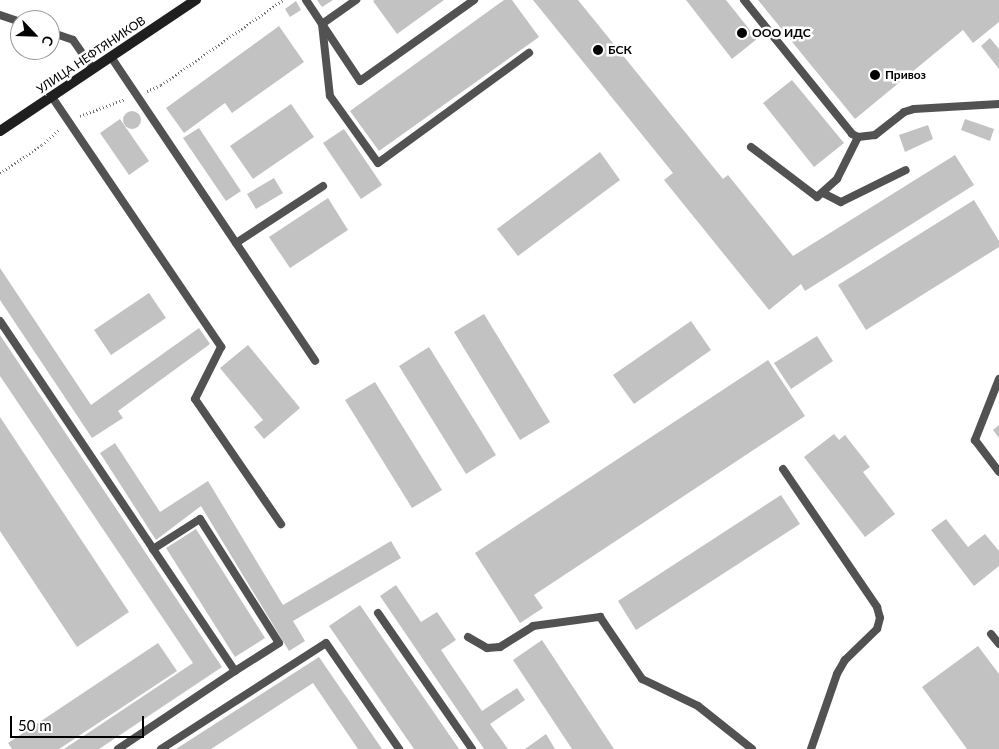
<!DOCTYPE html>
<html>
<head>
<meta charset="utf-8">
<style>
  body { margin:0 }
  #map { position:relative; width:999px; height:749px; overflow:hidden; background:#fff; font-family:Lato,sans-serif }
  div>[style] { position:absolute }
  .building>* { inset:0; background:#c2c2c2 }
  .round { border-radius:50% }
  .path>* { height:3px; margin-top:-1.5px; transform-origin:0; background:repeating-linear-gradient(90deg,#747474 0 1px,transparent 0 3.5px) }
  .lane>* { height:8px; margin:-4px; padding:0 4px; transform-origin:4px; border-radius:4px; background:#525252 }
  .secondary>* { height:10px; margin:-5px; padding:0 5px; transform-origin:5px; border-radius:5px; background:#1f1f1f }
  .dots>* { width:14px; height:14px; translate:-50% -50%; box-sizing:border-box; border:2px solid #fff; border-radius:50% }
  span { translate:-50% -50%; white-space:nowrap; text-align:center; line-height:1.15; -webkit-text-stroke:5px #fff; paint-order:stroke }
  .poi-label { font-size:12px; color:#000; font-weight:700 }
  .left { translate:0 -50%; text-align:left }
  .street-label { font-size:12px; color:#000 }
  .north { position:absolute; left:10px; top:10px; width:50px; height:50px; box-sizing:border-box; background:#fff; border:1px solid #999; border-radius:50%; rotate:114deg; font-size:14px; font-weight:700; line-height:20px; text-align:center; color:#000 }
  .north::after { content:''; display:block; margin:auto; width:18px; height:22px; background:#000; clip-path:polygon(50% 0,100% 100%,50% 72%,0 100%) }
  .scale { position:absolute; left:10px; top:716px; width:134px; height:22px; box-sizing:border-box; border:2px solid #000; border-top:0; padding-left:6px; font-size:15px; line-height:18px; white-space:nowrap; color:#000; -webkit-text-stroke:4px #fff; paint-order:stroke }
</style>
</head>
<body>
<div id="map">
  <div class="building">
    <div style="clip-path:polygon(317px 0,333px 0,322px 7px)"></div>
    <div style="clip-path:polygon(444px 0,397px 34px,373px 1px,375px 0)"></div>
    <div style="clip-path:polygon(504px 0,512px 0,539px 37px,379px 151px,350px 111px)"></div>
    <div style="clip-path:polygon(533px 0,578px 0,723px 179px,728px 175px,793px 256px,955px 155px,974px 185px,805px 291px,801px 284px,769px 310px,664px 180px,673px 173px)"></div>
    <div style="clip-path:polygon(686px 0,726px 0,757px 39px,732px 59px)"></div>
    <div style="clip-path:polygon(758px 0,999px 0,999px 22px,973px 43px,963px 30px,855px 119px)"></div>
    <div style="clip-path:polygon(296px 1px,301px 10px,290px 17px,285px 9px)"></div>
    <div style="clip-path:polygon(279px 26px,304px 62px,232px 113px,225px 103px,184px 133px,166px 108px)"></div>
    <div style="clip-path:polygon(990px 38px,999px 49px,999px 69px,981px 46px)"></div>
    <div style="clip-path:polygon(792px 80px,844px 143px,814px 167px,763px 103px)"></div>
    <div style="clip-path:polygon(291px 104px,314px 137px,253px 179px,230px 146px)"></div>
    <div class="round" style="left:123px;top:111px;width:18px;height:18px"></div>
    <div style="clip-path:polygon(120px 119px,149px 161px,129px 175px,100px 133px)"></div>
    <div style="clip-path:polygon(965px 119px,994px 129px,990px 141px,961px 130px)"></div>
    <div style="clip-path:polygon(928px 125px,933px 139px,905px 152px,899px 135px)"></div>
    <div style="clip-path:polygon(199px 128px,241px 191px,226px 201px,183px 138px)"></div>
    <div style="clip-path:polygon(344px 129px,382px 185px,361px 199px,323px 143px)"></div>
    <div style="clip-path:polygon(600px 152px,620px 180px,518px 256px,497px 229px)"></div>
    <div style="clip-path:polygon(274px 178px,283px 193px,256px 209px,247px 194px)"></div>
    <div style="clip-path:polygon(328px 198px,348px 230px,290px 268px,269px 237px)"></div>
    <div style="clip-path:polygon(974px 200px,999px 241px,999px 247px,866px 330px,838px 285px)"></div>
    <div style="clip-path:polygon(0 268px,91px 405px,199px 328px,210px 344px,118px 411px,123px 418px,92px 438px,0 300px)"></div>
    <div style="clip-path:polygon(149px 293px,166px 318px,111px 355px,94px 330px)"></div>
    <div style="clip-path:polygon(484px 314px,550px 422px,520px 440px,454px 332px)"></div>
    <div style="clip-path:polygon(691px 321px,711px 350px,634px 404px,613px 375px)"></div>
    <div style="clip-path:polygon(0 335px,222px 667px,99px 749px,64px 749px,193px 663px,0 376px)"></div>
    <div style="clip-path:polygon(817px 336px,833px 361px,791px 389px,774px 363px)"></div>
    <div style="clip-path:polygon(248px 345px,300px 408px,264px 439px,254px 427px,263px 420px,220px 368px)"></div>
    <div style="clip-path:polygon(429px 347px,496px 455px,466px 474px,399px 366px)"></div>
    <div style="clip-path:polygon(768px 360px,805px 416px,534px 595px,543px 608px,520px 623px,475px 553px)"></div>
    <div style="clip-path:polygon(375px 382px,442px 490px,412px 508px,345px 400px)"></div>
    <div style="clip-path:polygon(0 417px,129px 612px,77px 647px,0 531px)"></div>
    <div style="clip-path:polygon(999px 425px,999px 438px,993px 430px)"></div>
    <div style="clip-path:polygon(834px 434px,839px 440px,845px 435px,870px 467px,863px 472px,895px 514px,865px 537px,804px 457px)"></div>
    <div style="clip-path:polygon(115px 443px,160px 512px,208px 481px,283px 605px,391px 541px,401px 558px,293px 621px,305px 641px,289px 651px,201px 506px,156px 540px,100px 453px)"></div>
    <div style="clip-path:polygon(781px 495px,800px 524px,636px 630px,618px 601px)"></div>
    <div style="clip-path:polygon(946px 519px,968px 547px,985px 534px,999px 551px,999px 566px,974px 586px,931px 530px)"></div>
    <div style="clip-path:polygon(196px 529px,265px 638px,235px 657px,166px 548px)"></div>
    <div style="clip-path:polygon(396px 585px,421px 622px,437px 612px,456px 640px,441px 650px,482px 711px,517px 688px,525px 700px,490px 724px,508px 749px,484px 749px,380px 596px)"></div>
    <div style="clip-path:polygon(360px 605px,459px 749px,414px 749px,329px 626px)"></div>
    <div style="clip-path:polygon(542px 640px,614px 749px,572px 749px,513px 660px)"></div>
    <div style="clip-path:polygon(158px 643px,177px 671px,59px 749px,12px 749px,8px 743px)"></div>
    <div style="clip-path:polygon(978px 646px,999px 674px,999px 749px,967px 749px,922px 687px)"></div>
    <div style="clip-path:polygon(319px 657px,382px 749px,358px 749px,313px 683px,211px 749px,176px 749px)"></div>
    <div style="clip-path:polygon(546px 734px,555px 749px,525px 749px)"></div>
  </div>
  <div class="path">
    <div style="left:147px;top:91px;width:15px;rotate:-23deg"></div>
    <div style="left:161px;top:85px;width:149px;rotate:-34.9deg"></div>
    <div style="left:80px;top:116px;width:48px;rotate:-20.7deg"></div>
    <div style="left:0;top:173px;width:50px;rotate:-33.7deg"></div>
    <div style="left:42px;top:145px;width:24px;rotate:-42deg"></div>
  </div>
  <div class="lane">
    <div style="left:306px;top:0;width:97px;rotate:56.3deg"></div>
    <div style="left:360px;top:81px;width:140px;rotate:-35.4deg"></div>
    <div style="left:744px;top:0;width:172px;rotate:51.1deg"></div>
    <div style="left:852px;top:134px;width:7px;rotate:27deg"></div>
    <div style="left:858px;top:137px;width:17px;rotate:-7deg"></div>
    <div style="left:875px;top:135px;width:37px;rotate:-38deg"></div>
    <div style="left:904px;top:112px;width:10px;rotate:-17deg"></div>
    <div style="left:914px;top:109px;width:85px;rotate:-3.4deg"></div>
    <div style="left:0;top:15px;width:21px;rotate:19deg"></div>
    <div style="left:322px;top:24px;width:72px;rotate:83.7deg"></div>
    <div style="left:330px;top:96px;width:82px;rotate:54.4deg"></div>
    <div style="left:378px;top:163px;width:187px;rotate:-36.1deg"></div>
    <div style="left:322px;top:24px;width:42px;rotate:-35.2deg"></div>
    <div style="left:50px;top:32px;width:24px;rotate:19deg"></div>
    <div style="left:73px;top:40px;width:35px;rotate:55deg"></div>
    <div style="left:111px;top:57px;width:366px;rotate:56.1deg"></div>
    <div style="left:52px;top:97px;width:302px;rotate:55.9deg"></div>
    <div style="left:221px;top:347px;width:58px;rotate:116.6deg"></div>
    <div style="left:195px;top:399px;width:152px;rotate:55.5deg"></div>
    <div style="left:751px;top:147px;width:83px;rotate:37.1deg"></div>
    <div style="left:817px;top:197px;width:27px;rotate:-42deg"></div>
    <div style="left:837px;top:179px;width:47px;rotate:-63.4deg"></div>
    <div style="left:823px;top:193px;width:20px;rotate:27deg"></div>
    <div style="left:841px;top:202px;width:72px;rotate:-26.2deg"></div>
    <div style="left:236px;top:243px;width:104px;rotate:-33.2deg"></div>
    <div style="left:0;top:321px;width:275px;rotate:56.1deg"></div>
    <div style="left:153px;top:549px;width:147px;rotate:56.1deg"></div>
    <div style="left:235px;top:671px;width:52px;rotate:-32.5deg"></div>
    <div style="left:279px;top:643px;width:147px;rotate:-122.5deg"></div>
    <div style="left:200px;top:519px;width:56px;rotate:147.4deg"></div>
    <div style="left:999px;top:379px;width:66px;rotate:111.5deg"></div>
    <div style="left:975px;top:440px;width:40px;rotate:53deg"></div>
    <div style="left:783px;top:469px;width:167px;rotate:55.7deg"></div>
    <div style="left:877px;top:607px;width:11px;rotate:75deg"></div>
    <div style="left:880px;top:618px;width:11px;rotate:105deg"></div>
    <div style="left:877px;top:629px;width:45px;rotate:135.9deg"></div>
    <div style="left:845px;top:660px;width:16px;rotate:120deg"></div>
    <div style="left:837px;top:674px;width:79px;rotate:109.1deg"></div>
    <div style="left:378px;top:613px;width:165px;rotate:55.3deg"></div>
    <div style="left:991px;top:634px;width:13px;rotate:51deg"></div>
    <div style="left:468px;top:637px;width:22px;rotate:30deg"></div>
    <div style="left:487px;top:648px;width:13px;rotate:-4deg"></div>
    <div style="left:500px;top:647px;width:39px;rotate:-32deg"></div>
    <div style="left:533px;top:626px;width:68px;rotate:-7.7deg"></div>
    <div style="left:600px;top:617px;width:75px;rotate:55.9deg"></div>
    <div style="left:642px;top:679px;width:62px;rotate:25.7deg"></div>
    <div style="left:698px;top:706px;width:69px;rotate:38.5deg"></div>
    <div style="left:118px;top:749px;width:141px;rotate:-33.7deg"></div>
    <div style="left:161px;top:749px;width:196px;rotate:-32.7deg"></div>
    <div style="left:326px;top:643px;width:129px;rotate:55.4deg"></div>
  </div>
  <div class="secondary">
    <div style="left:0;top:131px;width:236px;rotate:-33.8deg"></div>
  </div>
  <div class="dots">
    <div style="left:742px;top:33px;background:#000"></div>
    <div style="left:598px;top:50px;background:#000"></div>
    <div style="left:875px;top:75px;background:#000"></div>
  </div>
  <div class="poi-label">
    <span class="left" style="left:752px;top:33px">ООО ИДС</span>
    <span class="left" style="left:608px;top:50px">БСК</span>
    <span class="left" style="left:885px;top:75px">Привоз</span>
  </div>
  <div class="street-label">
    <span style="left:91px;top:55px;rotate:-34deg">УЛИЦА НЕФТЯНИКОВ</span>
  </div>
  <div class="north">С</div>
  <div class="scale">50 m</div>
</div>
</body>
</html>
